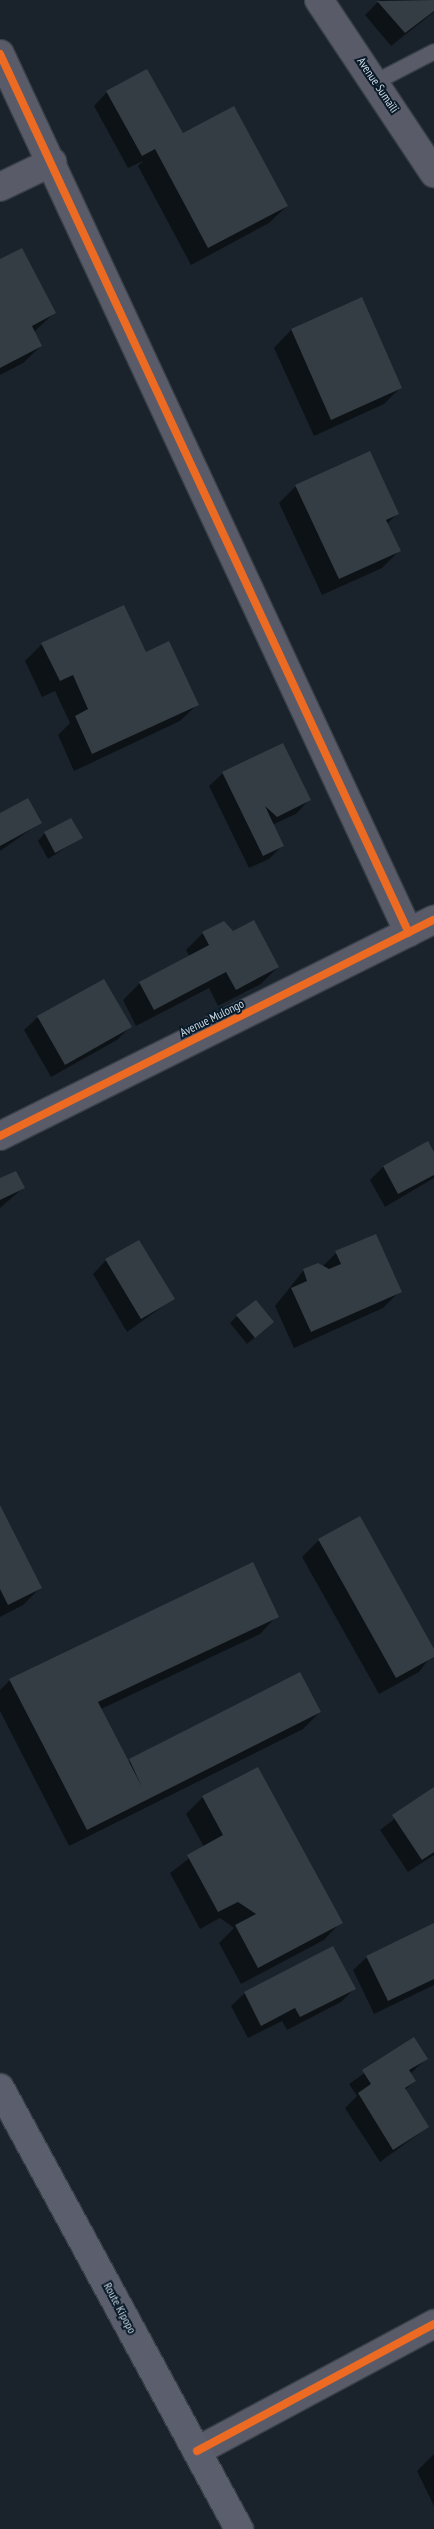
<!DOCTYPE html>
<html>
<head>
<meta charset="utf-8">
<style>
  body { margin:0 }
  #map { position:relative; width:434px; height:2529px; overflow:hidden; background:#1a232c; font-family:"PT Sans Narrow",sans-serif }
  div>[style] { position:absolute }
  .shadow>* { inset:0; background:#0007 }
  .building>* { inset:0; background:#333d43 }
  .roads { filter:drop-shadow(1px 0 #384047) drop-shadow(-1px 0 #384047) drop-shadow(0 1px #384047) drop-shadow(0 -1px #384047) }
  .lane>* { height:15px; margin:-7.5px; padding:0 7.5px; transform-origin:7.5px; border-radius:7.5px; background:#595b68 }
  .street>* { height:28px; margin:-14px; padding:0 14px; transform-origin:14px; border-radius:14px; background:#595b68 }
  .secondary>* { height:28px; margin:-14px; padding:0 14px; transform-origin:14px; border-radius:14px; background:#5b5e6d }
  .cycleway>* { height:8px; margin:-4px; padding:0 4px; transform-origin:4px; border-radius:4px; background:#ed6a23 }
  span { translate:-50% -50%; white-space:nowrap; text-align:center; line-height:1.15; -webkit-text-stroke:4px #091a29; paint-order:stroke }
  .street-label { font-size:12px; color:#ccd7e1 }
</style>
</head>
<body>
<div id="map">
  <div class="shadow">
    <div style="clip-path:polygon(380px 0,434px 0,434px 12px,391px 46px,365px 15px)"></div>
    <div style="clip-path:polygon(107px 92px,182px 135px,287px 206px,269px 223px,191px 265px,138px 166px,143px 161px,128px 168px,94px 106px)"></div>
    <div style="clip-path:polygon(0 260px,54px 313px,34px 332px,41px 346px,23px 363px,0 375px)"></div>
    <div style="clip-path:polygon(361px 299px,401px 387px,384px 404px,314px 436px,274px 348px,291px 330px)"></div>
    <div style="clip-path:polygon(296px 486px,397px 514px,387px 524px,399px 551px,382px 568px,322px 595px,279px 503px)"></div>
    <div style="clip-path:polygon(42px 644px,145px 654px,198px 704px,180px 721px,74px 771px,58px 735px,70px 723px,55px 691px,42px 697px,25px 661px)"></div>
    <div style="clip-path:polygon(223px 773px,309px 800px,296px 814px,272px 825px,282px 846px,269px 859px,249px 868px,209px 786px)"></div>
    <div style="clip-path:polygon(0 815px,40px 823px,0 851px)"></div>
    <div style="clip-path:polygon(45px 833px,81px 838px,48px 859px,38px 841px)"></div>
    <div style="clip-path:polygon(233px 932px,278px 967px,261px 984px,218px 1006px,209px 988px,136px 1026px,123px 1000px,140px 983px,190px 957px,186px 950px,203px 933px)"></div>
    <div style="clip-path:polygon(38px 1017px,130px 1027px,117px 1040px,51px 1077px,24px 1030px)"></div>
    <div style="clip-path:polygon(428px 1143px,434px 1154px,434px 1178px,385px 1207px,370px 1180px,383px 1167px)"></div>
    <div style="clip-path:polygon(0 1180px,23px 1188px,0 1208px)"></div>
    <div style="clip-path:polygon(336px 1253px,400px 1291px,383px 1308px,294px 1348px,275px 1306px,303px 1271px,322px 1267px)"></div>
    <div style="clip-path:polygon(106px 1260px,173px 1299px,127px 1332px,93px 1274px)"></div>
    <div style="clip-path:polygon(237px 1316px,265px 1329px,247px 1344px,230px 1323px)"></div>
    <div style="clip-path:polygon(0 1508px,40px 1588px,23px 1605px,0 1617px)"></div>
    <div style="clip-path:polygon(319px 1540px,434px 1652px,419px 1672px,379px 1694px,302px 1557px)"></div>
    <div style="clip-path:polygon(277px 1616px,260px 1634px,101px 1709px,128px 1762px,320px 1712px,303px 1729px,69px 1846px,0 1711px,0 1690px,10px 1680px)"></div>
    <div style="clip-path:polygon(434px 1789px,434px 1855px,408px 1872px,380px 1830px)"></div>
    <div style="clip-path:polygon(203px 1797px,341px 1922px,324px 1940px,241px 1984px,219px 1943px,234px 1928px,220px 1918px,200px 1929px,170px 1873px,204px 1847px,186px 1814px)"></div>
    <div style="clip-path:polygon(434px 1925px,434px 1985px,374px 2014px,353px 1970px,367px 1957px)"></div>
    <div style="clip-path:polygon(354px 1989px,341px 2002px,287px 2030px,282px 2021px,248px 2038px,231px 2006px,245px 1993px)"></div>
    <div style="clip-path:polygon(413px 2039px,426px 2059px,410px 2074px,415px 2081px,405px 2090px,428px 2127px,380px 2162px,345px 2108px,357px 2096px,349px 2084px)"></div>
    <div style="clip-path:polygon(434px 2454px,434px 2506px,417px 2471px)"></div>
  </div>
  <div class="building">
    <div style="clip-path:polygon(434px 0,434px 11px,405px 33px,377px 1px)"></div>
    <div style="clip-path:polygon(147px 69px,183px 133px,234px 106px,288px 206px,208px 248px,155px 149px,142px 156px,106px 91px)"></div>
    <div style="clip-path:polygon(22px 248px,56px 313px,32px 326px,42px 346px,0 368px,0 259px)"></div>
    <div style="clip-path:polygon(362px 297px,402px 388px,331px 420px,291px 329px)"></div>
    <div style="clip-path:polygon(370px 451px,399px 514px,386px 520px,401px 551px,339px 579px,295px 485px)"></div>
    <div style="clip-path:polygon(124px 605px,146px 652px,169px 641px,199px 705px,92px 754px,75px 716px,88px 709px,73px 675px,60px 681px,41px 643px)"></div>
    <div style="clip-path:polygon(283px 743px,311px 800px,277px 817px,265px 806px,284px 846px,263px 856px,222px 772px)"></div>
    <div style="clip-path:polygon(28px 798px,42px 823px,0 846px,0 813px)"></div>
    <div style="clip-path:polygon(71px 818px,83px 838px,55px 853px,44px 832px)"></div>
    <div style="clip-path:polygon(254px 920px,279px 967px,236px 990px,226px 972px,154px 1010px,139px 982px,209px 945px,202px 932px,224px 921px,233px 931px)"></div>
    <div style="clip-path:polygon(104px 979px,132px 1027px,65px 1065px,37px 1016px)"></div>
    <div style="clip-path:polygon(428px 1141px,434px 1152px,434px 1175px,398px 1194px,383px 1166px)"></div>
    <div style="clip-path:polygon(16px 1171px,25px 1188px,0 1200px,0 1178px)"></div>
    <div style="clip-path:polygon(376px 1234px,402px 1292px,311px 1332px,291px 1288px,307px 1281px,303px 1269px,318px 1263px,329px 1269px,341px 1264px,335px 1251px)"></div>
    <div style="clip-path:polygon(139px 1240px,175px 1299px,141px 1319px,105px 1259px)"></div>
    <div style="clip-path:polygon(256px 1300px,274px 1322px,255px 1338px,236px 1315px)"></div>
    <div style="clip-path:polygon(0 1505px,42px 1588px,8px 1605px,0 1589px)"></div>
    <div style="clip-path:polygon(360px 1516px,434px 1649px,434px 1657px,396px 1678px,318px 1539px)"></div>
    <div style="clip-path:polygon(253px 1562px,279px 1617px,98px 1702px,142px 1787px,129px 1759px,300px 1672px,321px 1712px,87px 1830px,9px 1679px)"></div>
    <div style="clip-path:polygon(258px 1767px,343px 1923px,258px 1968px,235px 1925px,256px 1914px,238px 1902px,218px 1912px,187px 1855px,223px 1835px,202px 1796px)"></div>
    <div style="clip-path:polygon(434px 1787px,434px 1852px,422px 1860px,392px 1815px)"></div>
    <div style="clip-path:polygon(434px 1923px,434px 1979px,388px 2001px,366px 1956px)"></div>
    <div style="clip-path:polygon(333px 1946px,356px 1989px,300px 2017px,295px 2008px,261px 2026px,244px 1992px)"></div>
    <div style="clip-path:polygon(414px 2037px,428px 2059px,409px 2070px,416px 2081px,405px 2088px,429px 2127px,393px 2150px,358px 2093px,371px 2084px,362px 2070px)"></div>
  </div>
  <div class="roads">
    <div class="lane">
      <div style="left:376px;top:81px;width:65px;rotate:-27.3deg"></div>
    </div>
    <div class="street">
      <div style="left:319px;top:0;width:208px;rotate:56.4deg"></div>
      <div style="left:0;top:54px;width:969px;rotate:65.05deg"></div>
      <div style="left:0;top:187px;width:58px;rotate:-25.7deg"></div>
      <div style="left:0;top:1136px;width:485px;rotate:-26.5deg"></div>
      <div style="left:197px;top:2451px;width:269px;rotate:-28.2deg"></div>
    </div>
    <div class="secondary">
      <div style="left:0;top:2088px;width:502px;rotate:61.54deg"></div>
    </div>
  </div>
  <div class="cycleway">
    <div style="left:0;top:54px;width:969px;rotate:65.05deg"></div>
    <div style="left:0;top:1136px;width:485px;rotate:-26.5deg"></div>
    <div style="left:197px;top:2451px;width:269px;rotate:-28.2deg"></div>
  </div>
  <div class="street-label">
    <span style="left:378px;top:85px;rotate:56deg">Avenue Sumaïli</span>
    <span style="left:212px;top:1018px;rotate:-26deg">Avenue Mulongo</span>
    <span style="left:120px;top:2308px;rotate:62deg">Route Kipopo</span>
  </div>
</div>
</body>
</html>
